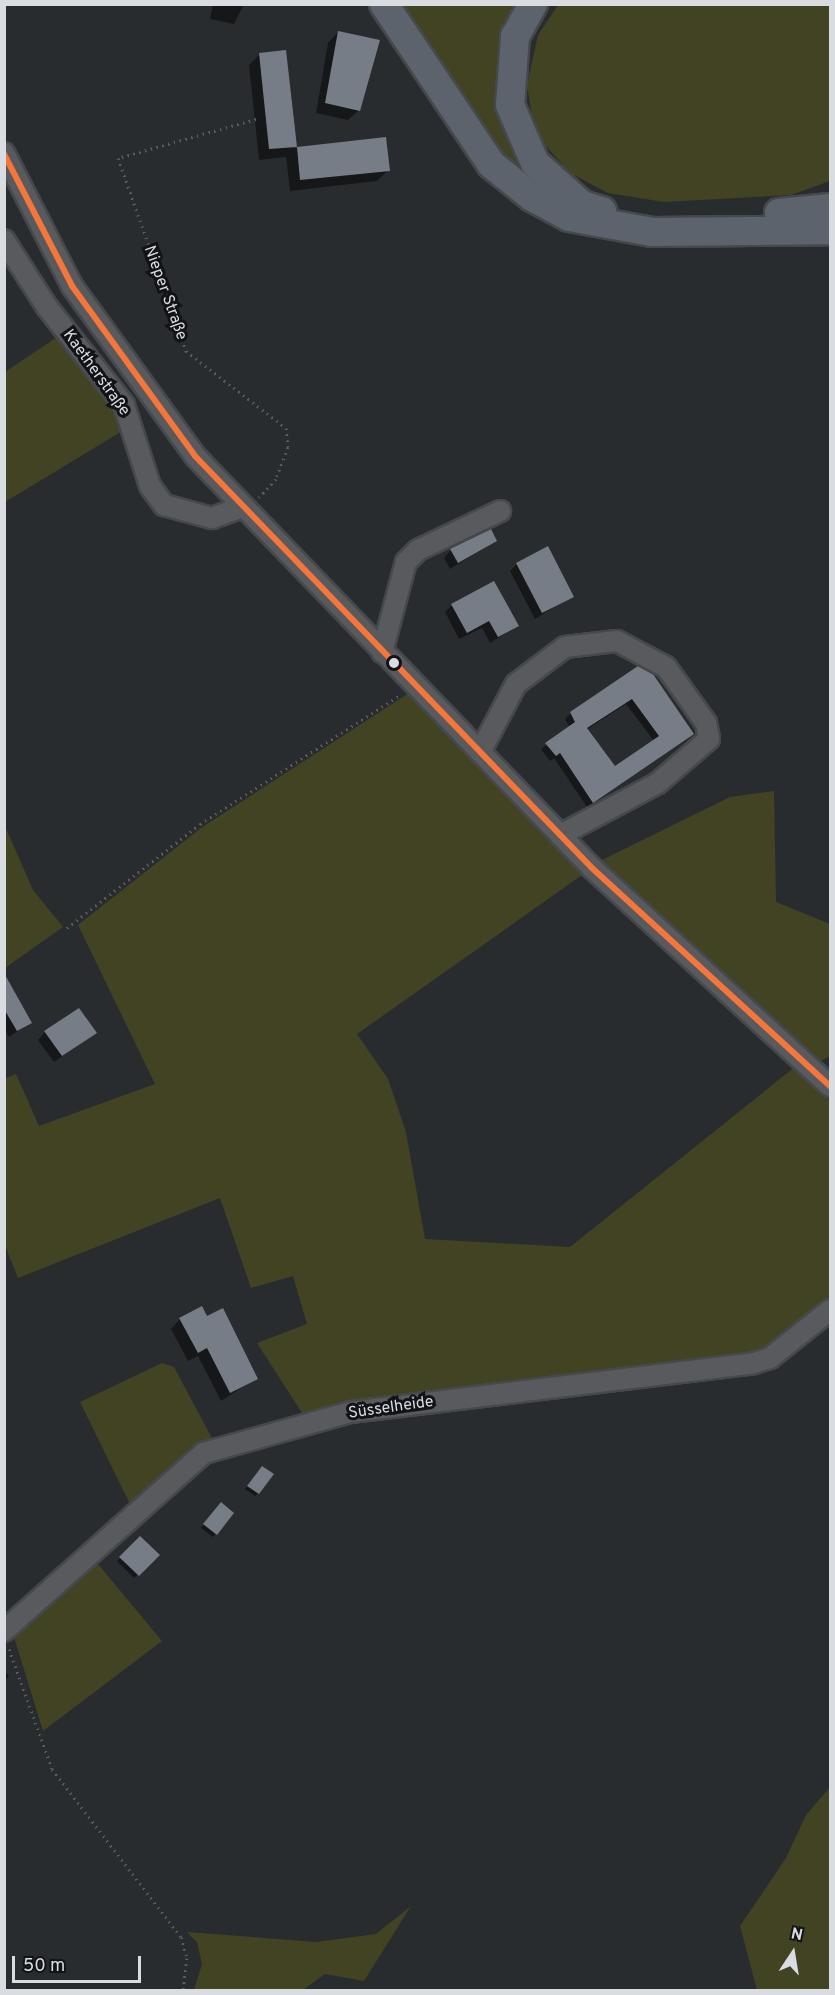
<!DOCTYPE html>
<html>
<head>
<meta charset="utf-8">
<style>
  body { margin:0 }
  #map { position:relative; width:835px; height:1995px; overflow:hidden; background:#292c2f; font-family:Overpass,sans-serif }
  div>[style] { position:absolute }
  .green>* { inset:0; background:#424322 }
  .shadow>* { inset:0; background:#0007 }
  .building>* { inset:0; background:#777d87 }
  .path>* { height:3px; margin-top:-1.5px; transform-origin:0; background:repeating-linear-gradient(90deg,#5a5c5f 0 1.5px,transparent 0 6px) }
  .roads { filter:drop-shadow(2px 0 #46494b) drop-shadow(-2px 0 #46494b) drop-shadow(0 2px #46494b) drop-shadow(0 -2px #46494b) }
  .minor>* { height:20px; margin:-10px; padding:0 10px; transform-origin:10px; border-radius:10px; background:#595a5d }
  .highway>* { height:28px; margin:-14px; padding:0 14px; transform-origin:14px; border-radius:14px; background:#5d636c }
  .bus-1>* { height:6px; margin:-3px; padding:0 3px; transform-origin:3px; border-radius:3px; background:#f5763a }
  .dots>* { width:16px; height:16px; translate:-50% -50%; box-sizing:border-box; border:3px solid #111316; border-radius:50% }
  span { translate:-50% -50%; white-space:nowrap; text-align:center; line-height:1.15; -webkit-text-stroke:6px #111316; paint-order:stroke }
  .street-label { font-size:16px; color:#d9dce1 }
  .frame { position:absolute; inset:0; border:6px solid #d9dce1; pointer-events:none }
  .north { position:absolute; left:763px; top:1923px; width:60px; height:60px; -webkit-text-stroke:4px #111316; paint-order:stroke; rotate:12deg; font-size:16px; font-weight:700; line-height:24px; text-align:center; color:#d9dce1 }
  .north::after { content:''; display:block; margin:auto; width:21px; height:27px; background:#d9dce1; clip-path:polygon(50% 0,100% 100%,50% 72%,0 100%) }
  .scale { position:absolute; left:12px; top:1956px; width:129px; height:27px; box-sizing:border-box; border:3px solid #d9dce1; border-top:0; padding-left:8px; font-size:18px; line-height:21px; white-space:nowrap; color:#d9dce1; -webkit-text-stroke:4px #111316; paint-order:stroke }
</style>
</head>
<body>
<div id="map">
  <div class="green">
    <div style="clip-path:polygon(394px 5px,525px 5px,503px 61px,547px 186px,512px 172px)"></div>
    <div style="clip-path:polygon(558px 5px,830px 5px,830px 181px,791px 195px,664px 202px,608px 193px,570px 173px,535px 134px,527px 85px,538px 35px)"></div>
    <div style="clip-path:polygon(60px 335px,129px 427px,5px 502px,5px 372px)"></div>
    <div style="clip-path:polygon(409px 693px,592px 868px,357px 1034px,388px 1079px,406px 1132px,425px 1239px,570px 1247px,796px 1066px,830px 1101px,830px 1303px,777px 1347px,739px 1359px,579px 1373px,304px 1416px,257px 1343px,307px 1324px,293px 1276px,251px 1288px,220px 1198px,18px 1278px,5px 1245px,4px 1079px,16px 1074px,39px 1126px,155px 1084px,78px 925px,201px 828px)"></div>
    <div style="clip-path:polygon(774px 791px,776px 902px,830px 924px,830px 1056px,821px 1061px,602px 860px,730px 797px)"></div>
    <div style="clip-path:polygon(4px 824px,33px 890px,63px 927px,5px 968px)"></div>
    <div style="clip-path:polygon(162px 1363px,174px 1367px,214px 1442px,176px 1461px,130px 1504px,80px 1402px)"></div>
    <div style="clip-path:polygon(93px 1558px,162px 1641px,43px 1731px,13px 1634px)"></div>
    <div style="clip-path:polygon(830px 1787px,830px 1990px,757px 1990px,740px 1926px,786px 1858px,806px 1815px)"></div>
    <div style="clip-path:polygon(411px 1906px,364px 1981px,325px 1974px,303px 1990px,194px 1990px,202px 1964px,197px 1942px,187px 1932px,316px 1942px,376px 1934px)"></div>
  </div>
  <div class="shadow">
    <div style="clip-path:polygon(213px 4px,244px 4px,234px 24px,210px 19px)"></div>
    <div style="clip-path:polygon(338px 32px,359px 110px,348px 120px,316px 113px,328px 43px)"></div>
    <div style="clip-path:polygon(285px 51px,295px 148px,385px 139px,388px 170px,377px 181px,290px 191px,286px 157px,259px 160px,249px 65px,260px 54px)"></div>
    <div style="clip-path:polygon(496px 541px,450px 569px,444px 558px,451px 550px)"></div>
    <div style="clip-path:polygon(517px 564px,572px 596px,535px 619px,510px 571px)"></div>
    <div style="clip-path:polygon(452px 605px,517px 626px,490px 643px,482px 628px,459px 639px,445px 612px)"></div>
    <div style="clip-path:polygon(evenodd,638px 668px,686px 739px,587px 807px,554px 758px,550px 761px,541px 749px,570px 728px,565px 719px,571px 713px,638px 668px,626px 704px,654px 741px,615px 768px,586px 730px,626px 704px)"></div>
    <div style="clip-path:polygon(4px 991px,30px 1022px,9px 1037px,4px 1029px)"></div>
    <div style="clip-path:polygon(45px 1032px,95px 1033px,54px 1062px,38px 1040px)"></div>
    <div style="clip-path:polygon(207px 1318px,256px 1378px,221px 1401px,198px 1356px,188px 1361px,171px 1329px,180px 1319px)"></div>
    <div style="clip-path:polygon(259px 1471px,258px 1493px,255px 1496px,245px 1489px)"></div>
    <div style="clip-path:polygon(218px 1507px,232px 1513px,213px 1537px,201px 1528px)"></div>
    <div style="clip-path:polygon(140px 1538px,158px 1555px,134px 1578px,117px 1561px)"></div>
    <div style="clip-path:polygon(4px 1670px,9px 1676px,4px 1681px)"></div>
  </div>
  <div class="building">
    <div style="clip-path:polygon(338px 31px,380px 40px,360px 111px,325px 103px)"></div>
    <div style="clip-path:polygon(286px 50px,297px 147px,269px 149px,259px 53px)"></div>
    <div style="clip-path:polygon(386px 137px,390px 171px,300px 180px,297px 147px)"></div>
    <div style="clip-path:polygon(491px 529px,497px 541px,458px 563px,450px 549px)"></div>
    <div style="clip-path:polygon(548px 546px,574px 597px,542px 613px,516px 563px)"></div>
    <div style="clip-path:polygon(494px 581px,519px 626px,498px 637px,489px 621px,467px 633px,451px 604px)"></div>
    <div style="clip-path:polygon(evenodd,638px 666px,653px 674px,694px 734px,593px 803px,560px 753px,556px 756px,545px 743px,575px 722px,570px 712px,638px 666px,632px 699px,659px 736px,615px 766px,587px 728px,632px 699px)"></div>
    <div style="clip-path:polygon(4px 973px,32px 1023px,17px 1031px,4px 1009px)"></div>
    <div style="clip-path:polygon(79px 1008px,97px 1033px,62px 1056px,44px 1031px)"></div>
    <div style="clip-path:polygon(202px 1306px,207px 1316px,223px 1308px,258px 1379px,230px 1393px,207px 1348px,198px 1353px,179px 1318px)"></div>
    <div style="clip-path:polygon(262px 1466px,274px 1474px,259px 1494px,247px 1486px)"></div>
    <div style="clip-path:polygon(221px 1502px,234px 1513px,217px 1535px,203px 1524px)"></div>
    <div style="clip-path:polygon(140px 1536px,160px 1555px,139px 1576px,119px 1557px)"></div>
  </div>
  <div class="path">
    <div style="left:256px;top:119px;width:143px;rotate:164.2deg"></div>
    <div style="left:118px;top:158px;width:205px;rotate:70.6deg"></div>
    <div style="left:186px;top:351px;width:126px;rotate:37.6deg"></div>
    <div style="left:286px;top:428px;width:19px;rotate:84deg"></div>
    <div style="left:288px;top:447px;width:34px;rotate:111deg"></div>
    <div style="left:276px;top:479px;width:25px;rotate:133deg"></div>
    <div style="left:67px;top:928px;width:169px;rotate:-38deg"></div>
    <div style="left:200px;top:824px;width:238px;rotate:-32.8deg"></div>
    <div style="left:9px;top:1649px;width:127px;rotate:70.3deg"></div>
    <div style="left:52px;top:1769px;width:212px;rotate:52.5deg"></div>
    <div style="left:181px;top:1937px;width:22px;rotate:74deg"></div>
    <div style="left:187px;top:1958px;width:32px;rotate:97deg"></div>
  </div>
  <div class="roads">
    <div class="minor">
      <div style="left:4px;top:153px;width:149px;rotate:62.9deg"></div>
      <div style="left:72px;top:286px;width:210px;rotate:54.1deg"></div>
      <div style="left:195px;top:456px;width:572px;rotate:46.06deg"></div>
      <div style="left:592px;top:868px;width:323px;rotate:42.5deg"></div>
      <div style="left:4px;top:240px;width:80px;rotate:57.3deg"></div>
      <div style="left:47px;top:307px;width:125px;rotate:51.8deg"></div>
      <div style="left:124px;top:405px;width:85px;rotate:72.2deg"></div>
      <div style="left:150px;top:486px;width:24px;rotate:54deg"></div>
      <div style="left:164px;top:505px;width:50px;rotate:15.2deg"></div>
      <div style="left:212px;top:518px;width:32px;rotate:-20deg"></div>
      <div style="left:382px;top:652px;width:93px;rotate:-75.1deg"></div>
      <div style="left:406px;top:562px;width:17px;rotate:-45deg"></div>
      <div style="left:418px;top:550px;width:91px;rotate:-25.4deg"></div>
      <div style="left:480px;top:752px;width:77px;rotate:-62.1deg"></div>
      <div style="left:516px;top:684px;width:61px;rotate:-37.1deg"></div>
      <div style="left:565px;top:647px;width:52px;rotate:-6.6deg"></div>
      <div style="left:617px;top:641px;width:55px;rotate:28deg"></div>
      <div style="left:666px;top:667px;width:69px;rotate:54.5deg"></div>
      <div style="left:706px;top:723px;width:16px;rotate:79deg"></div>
      <div style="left:709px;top:739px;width:67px;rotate:139.2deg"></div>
      <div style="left:658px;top:783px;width:111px;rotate:152deg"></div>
      <div style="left:4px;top:1631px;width:268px;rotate:-41.7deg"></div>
      <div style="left:204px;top:1453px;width:153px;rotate:-15.6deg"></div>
      <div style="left:351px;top:1412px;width:406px;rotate:-6.9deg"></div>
      <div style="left:754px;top:1363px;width:17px;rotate:-17deg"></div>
      <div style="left:770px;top:1358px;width:77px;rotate:-38.7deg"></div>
    </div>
    <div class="highway">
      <div style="left:384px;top:4px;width:192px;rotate:56.2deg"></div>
      <div style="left:491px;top:164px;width:53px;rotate:38.8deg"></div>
      <div style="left:532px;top:197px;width:42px;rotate:28.4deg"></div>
      <div style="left:569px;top:217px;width:84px;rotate:10.2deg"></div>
      <div style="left:652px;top:232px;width:178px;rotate:-0.6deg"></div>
      <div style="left:533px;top:4px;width:37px;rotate:119deg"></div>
      <div style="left:515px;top:36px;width:69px;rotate:94.1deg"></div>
      <div style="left:510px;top:105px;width:63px;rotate:66.7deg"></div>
      <div style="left:535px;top:163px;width:63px;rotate:41.8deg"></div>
      <div style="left:582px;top:205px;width:21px;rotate:17deg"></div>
      <div style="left:779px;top:213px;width:51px;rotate:-5.6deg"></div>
    </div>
  </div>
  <div class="bus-1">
    <div style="left:4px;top:154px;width:148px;rotate:62.7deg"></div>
    <div style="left:72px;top:286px;width:210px;rotate:54.1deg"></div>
    <div style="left:195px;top:456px;width:572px;rotate:46.06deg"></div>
    <div style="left:592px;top:868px;width:323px;rotate:42.5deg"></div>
  </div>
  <div class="dots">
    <div style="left:394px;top:663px;background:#d9dce1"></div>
  </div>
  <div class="street-label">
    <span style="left:165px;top:293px;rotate:70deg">Nieper Straße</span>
    <span style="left:96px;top:373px;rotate:54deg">Kaetherstraße</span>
    <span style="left:391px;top:1408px;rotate:-8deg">Süsselheide</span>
  </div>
  <div class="frame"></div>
  <div class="north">N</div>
  <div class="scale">50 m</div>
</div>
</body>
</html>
